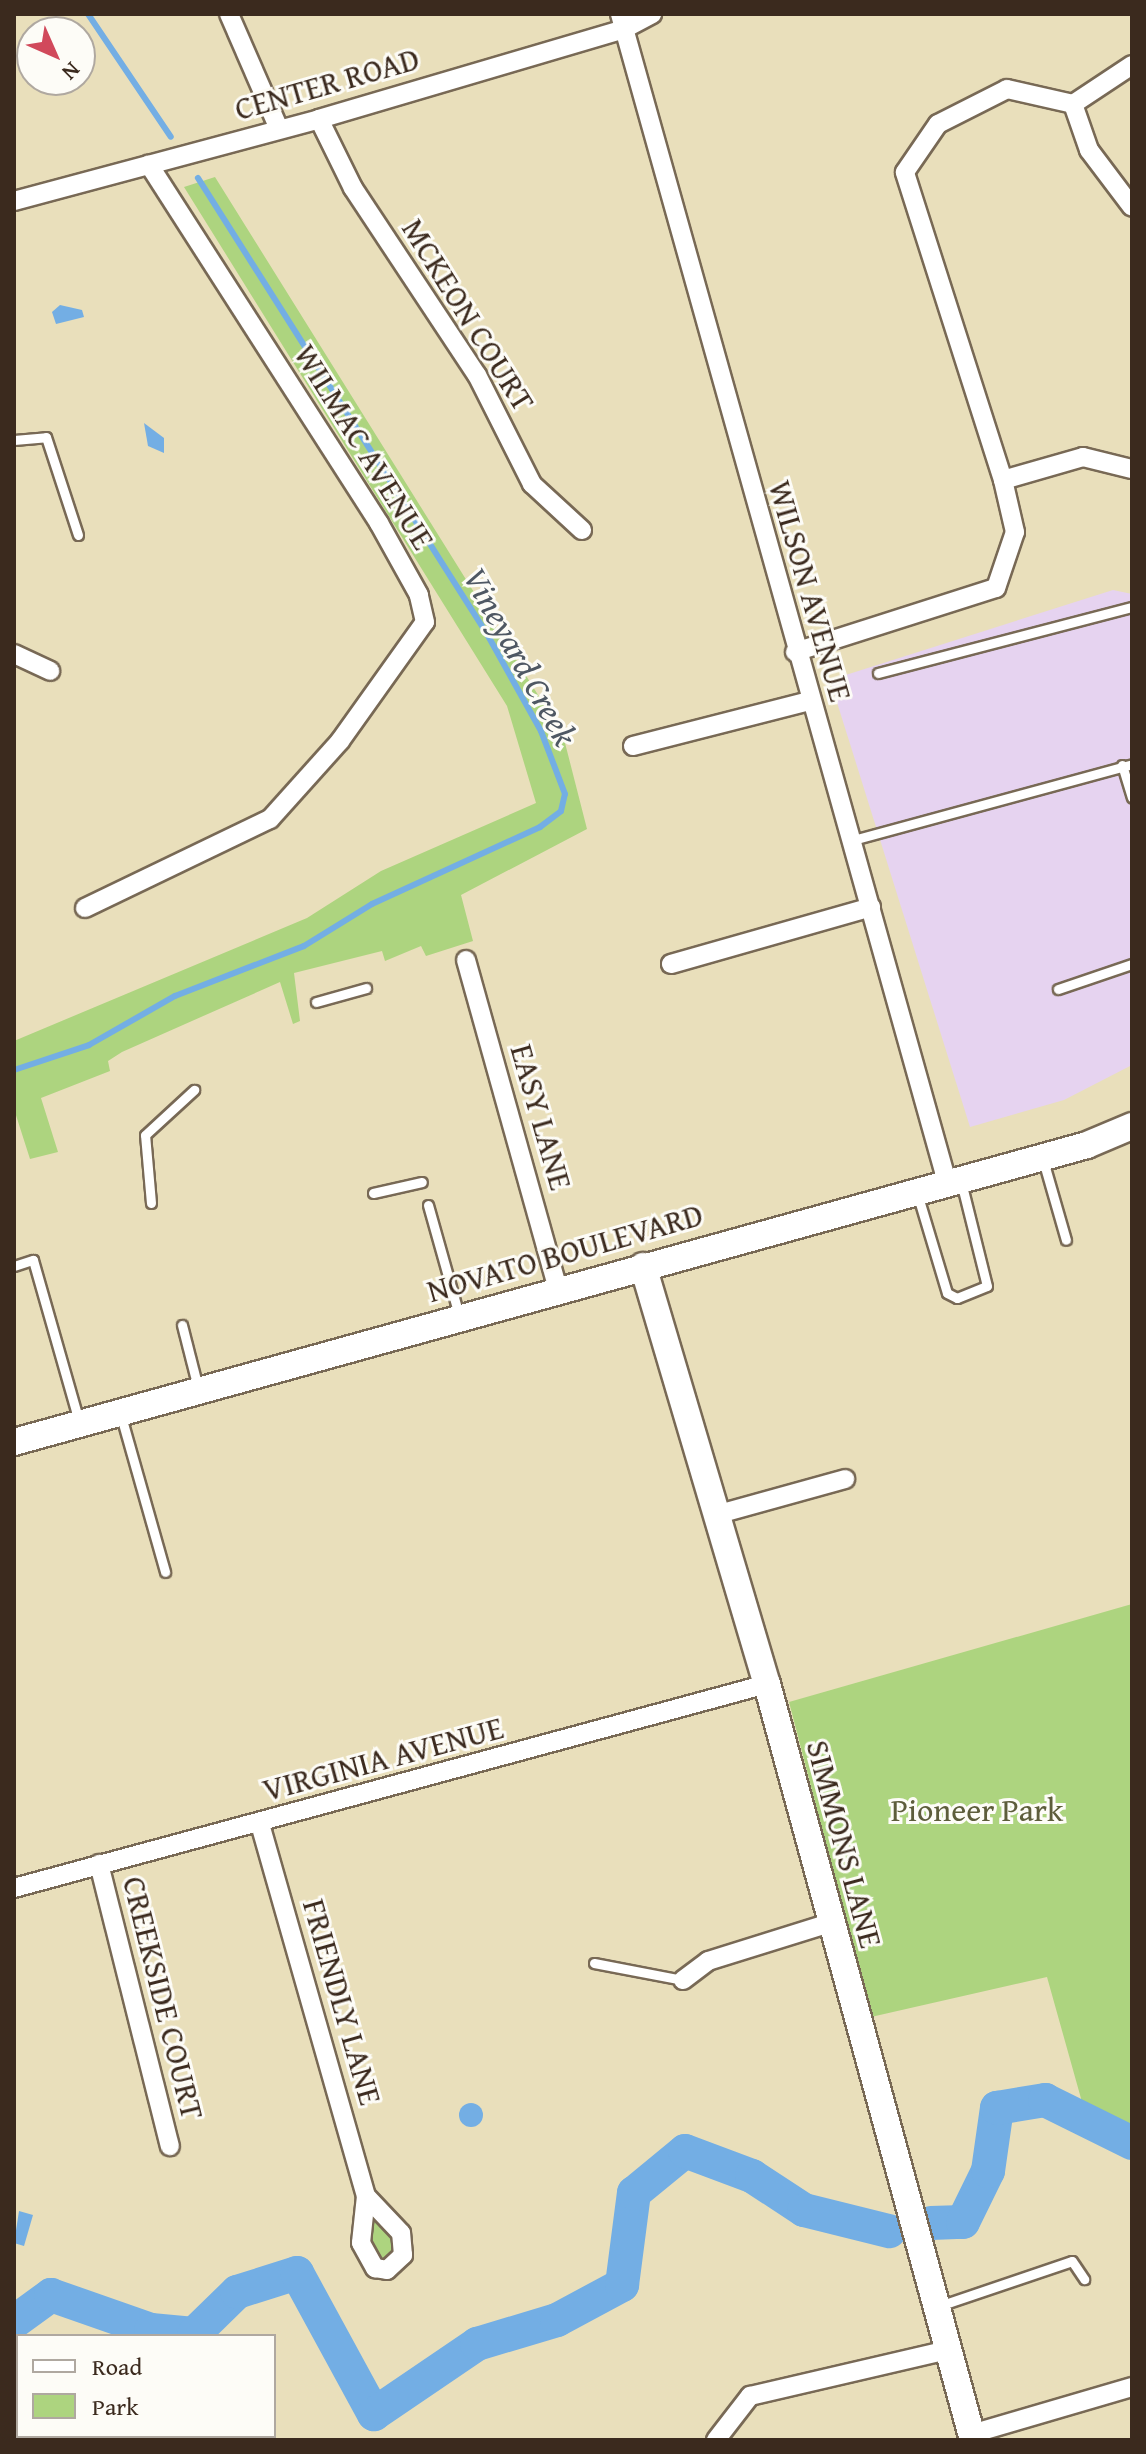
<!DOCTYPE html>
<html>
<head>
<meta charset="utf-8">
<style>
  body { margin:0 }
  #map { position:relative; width:1146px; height:2454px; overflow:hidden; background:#e9dfbb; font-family:"Gentium Book Plus",serif }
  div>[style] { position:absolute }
  .built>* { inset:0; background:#e6d3f0 }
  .green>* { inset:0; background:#add47f }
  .water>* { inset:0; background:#73aee4 }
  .round { border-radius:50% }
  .stream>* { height:6px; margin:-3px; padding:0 3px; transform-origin:3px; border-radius:3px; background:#73aee4 }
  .river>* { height:34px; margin:-17px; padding:0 17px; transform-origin:17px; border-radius:17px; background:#73aee4 }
  .roads { filter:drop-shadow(2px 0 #786955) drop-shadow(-2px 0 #786955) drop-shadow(0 2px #786955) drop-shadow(0 -2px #786955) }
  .lane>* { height:9px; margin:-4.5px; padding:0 4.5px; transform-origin:4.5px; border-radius:4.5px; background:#fff }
  .street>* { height:18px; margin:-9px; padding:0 9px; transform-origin:9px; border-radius:9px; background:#fff }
  .secondary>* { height:26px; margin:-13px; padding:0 13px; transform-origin:13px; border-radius:13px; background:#fff }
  span { translate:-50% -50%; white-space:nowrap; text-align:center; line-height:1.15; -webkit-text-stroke:6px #fdfcf7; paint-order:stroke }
  .street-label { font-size:32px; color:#3b2a1e }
  .park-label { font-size:32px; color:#5d5d3b }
  .water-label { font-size:34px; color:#4f5863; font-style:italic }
  .frame { position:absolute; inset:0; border:16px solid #3b2a1e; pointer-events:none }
  .legend { position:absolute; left:16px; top:2334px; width:260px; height:104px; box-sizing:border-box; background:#fdfcf7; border:2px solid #afa8a0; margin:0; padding:10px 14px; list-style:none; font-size:24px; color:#3b2a1e }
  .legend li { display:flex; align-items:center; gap:16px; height:40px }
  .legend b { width:40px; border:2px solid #afa8a0 }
  .north { position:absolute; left:16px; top:16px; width:80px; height:80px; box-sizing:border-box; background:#fdfcf7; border:2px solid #afa8a0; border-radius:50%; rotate:135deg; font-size:22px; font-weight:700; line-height:32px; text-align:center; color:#3b2a1e }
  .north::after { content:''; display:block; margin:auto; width:28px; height:36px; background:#d1495b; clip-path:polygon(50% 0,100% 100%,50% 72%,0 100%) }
</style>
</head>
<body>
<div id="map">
  <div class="built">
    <div style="clip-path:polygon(1113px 590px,1132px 594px,1132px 1065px,1064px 1100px,970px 1127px,830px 680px)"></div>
  </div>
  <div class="green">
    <div style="clip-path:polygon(215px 177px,563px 735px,587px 829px,461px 895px,473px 941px,426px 956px,421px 946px,385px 961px,382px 951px,294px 973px,300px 1021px,293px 1024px,280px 982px,122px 1052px,108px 1061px,110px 1071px,41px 1098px,58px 1152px,30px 1159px,14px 1109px,14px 1041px,307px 918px,381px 871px,536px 803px,507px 706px,184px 187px)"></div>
    <div style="clip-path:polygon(1132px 1604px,1132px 2156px,1089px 2127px,1047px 1977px,871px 2017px,789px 1702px)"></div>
    <div style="clip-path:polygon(370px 2208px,396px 2247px,383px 2262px,368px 2251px)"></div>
  </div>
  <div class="water">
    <div style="clip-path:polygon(60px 305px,82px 310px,84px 317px,56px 324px,52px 312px)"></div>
    <div style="clip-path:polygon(144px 423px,164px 438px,164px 453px,148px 446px)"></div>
    <div class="round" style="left:459px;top:2103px;width:24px;height:24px"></div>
    <div style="clip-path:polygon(19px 2211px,33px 2215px,24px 2246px,14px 2243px)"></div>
  </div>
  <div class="stream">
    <div style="left:88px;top:14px;width:148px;rotate:56deg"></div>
    <div style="left:14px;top:1070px;width:79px;rotate:-18.4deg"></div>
    <div style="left:89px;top:1045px;width:99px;rotate:-29.7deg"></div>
    <div style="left:175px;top:996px;width:138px;rotate:-21.2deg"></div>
    <div style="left:304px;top:946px;width:80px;rotate:-31.7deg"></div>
    <div style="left:372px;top:904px;width:185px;rotate:-24.6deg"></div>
    <div style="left:540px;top:827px;width:26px;rotate:-37deg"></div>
    <div style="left:561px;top:811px;width:17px;rotate:-77deg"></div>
    <div style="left:565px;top:794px;width:67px;rotate:-110.9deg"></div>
    <div style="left:541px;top:731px;width:111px;rotate:-119.1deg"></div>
    <div style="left:487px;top:634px;width:540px;rotate:-122.37deg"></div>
  </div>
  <div class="river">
    <div style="left:931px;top:2223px;width:32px;rotate:-2deg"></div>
    <div style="left:963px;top:2222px;width:57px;rotate:-63.9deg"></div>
    <div style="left:988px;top:2171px;width:64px;rotate:-81.9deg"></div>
    <div style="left:997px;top:2108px;width:49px;rotate:-9.5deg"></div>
    <div style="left:1045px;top:2100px;width:97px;rotate:26.3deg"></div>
    <div style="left:14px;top:2322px;width:46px;rotate:-36.1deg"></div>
    <div style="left:51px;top:2295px;width:106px;rotate:19.3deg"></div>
    <div style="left:151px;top:2330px;width:43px;rotate:5.3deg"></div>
    <div style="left:194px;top:2334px;width:60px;rotate:-44.3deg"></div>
    <div style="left:237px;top:2292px;width:63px;rotate:-17.6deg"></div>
    <div style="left:297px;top:2273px;width:161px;rotate:61.4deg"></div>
    <div style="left:374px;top:2414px;width:125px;rotate:-34.2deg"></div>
    <div style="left:477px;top:2344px;width:84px;rotate:-16.7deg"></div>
    <div style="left:557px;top:2320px;width:74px;rotate:-28.3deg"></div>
    <div style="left:622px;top:2285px;width:93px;rotate:-82.6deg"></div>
    <div style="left:634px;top:2193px;width:66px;rotate:-39.5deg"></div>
    <div style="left:685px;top:2151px;width:72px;rotate:20.5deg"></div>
    <div style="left:752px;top:2176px;width:62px;rotate:33.2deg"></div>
    <div style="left:804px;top:2210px;width:88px;rotate:13.9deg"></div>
  </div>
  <div class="roads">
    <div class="lane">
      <div style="left:14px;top:440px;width:32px;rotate:-5deg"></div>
      <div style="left:46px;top:437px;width:103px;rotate:71.9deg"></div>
      <div style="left:878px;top:673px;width:262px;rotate:-14.6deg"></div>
      <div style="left:1122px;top:765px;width:34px;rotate:73deg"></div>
      <div style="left:853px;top:840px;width:289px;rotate:-15.2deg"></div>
      <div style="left:1058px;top:989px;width:78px;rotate:-18.7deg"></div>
      <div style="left:316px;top:1002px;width:52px;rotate:-15.6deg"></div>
      <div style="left:1043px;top:1160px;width:83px;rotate:74deg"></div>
      <div style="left:373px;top:1193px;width:50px;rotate:-12.7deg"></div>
      <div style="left:917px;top:1193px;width:104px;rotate:73.3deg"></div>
      <div style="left:947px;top:1293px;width:11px;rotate:27deg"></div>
      <div style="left:957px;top:1298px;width:32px;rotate:-22deg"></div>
      <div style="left:987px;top:1286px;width:107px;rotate:-104deg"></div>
      <div style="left:151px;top:1203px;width:68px;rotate:-95deg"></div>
      <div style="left:145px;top:1135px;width:67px;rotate:-42.6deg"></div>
      <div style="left:428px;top:1205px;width:114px;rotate:74.3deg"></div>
      <div style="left:14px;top:1266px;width:20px;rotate:-18deg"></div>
      <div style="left:33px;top:1260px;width:168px;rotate:74.1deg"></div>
      <div style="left:182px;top:1325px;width:65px;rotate:75.7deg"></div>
      <div style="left:121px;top:1416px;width:162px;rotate:74.2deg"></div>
      <div style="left:594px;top:1963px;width:91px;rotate:10.8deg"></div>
      <div style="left:939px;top:2306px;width:140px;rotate:-18.7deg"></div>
      <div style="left:1072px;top:2261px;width:22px;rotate:56deg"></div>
    </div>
    <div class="street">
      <div style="left:229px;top:14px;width:125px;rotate:66.5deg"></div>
      <div style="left:620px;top:14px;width:1213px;rotate:74.36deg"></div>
      <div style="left:1132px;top:65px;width:71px;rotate:146.5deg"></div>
      <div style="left:1073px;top:104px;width:49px;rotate:70.8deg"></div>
      <div style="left:1089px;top:150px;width:71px;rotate:53deg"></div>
      <div style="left:319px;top:119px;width:77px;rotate:63.8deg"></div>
      <div style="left:353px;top:188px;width:224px;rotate:56.5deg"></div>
      <div style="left:477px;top:375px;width:122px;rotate:63.2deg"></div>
      <div style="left:532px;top:484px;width:68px;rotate:42.6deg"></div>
      <div style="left:14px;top:201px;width:316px;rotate:-15deg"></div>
      <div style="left:319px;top:119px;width:318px;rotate:-16.4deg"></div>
      <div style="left:624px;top:29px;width:32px;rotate:-28deg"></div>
      <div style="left:1003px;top:480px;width:323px;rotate:-107.7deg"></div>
      <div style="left:905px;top:172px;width:58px;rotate:-55.5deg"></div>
      <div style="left:938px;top:124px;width:77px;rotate:-26.9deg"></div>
      <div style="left:1007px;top:89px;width:68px;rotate:12.8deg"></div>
      <div style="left:795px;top:652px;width:211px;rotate:-17.7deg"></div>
      <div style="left:996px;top:588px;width:59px;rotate:-71.3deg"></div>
      <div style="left:1015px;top:532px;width:53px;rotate:-103deg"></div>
      <div style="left:1003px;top:480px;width:83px;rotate:-16deg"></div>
      <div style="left:1083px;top:457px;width:50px;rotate:13.8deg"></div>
      <div style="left:14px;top:654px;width:40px;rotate:25deg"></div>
      <div style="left:633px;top:746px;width:182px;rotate:-14.3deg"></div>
      <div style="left:85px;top:908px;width:205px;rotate:-25.7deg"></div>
      <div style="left:270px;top:819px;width:105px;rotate:-48.1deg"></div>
      <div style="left:340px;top:741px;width:146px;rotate:-54.5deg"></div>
      <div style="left:425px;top:622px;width:28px;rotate:-103deg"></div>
      <div style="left:419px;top:595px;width:82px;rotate:-119.1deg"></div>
      <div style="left:379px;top:523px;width:426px;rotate:-122.7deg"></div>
      <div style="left:466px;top:960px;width:343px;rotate:74.4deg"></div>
      <div style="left:671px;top:964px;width:208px;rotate:-15.9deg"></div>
      <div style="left:719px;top:1514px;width:131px;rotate:-15.5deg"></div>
      <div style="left:260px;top:1824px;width:387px;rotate:74.1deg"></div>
      <div style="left:366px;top:2196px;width:47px;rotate:96.1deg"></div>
      <div style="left:361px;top:2243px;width:29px;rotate:61deg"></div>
      <div style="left:375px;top:2268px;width:12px;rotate:9deg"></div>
      <div style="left:387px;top:2270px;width:22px;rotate:-43deg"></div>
      <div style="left:403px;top:2255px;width:22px;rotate:-95deg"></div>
      <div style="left:401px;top:2233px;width:51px;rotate:-133.4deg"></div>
      <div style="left:99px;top:1864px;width:291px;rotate:75.9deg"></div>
      <div style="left:14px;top:1888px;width:780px;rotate:-15.16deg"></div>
      <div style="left:683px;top:1980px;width:31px;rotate:-37deg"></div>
      <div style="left:708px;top:1961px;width:128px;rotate:-17.3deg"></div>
      <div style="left:971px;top:2434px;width:168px;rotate:-16.3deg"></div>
      <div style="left:716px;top:2440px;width:56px;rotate:-52.3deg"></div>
      <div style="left:750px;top:2396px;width:202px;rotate:-13.1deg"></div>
    </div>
    <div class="secondary">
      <div style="left:643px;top:1266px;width:436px;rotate:73.5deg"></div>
      <div style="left:767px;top:1684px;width:784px;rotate:74.76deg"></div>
      <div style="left:14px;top:1442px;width:1113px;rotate:-15.47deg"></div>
      <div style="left:1087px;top:1145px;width:49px;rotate:-22.9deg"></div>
    </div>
  </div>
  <div class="street-label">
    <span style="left:327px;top:84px;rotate:-16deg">CENTER ROAD</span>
    <span style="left:468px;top:315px;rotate:58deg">MCKEON COURT</span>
    <span style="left:364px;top:447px;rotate:58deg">WILMAC AVENUE</span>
    <span style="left:810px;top:591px;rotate:74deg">WILSON AVENUE</span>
    <span style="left:541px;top:1117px;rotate:74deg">EASY LANE</span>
    <span style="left:565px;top:1253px;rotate:-16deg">NOVATO BOULEVARD</span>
    <span style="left:383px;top:1759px;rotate:-15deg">VIRGINIA AVENUE</span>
    <span style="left:844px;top:1844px;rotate:75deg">SIMMONS LANE</span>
    <span style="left:163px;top:1998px;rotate:76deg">CREEKSIDE COURT</span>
    <span style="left:342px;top:2002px;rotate:74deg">FRIENDLY LANE</span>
  </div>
  <div class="park-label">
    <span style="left:977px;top:1810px">Pioneer Park</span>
  </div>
  <div class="water-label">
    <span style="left:521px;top:656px;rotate:61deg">Vineyard Creek</span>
  </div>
  <div class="frame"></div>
  <ul class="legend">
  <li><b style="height:10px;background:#fff"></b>Road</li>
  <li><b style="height:22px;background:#add47f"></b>Park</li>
  </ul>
  <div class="north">N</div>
</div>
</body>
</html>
